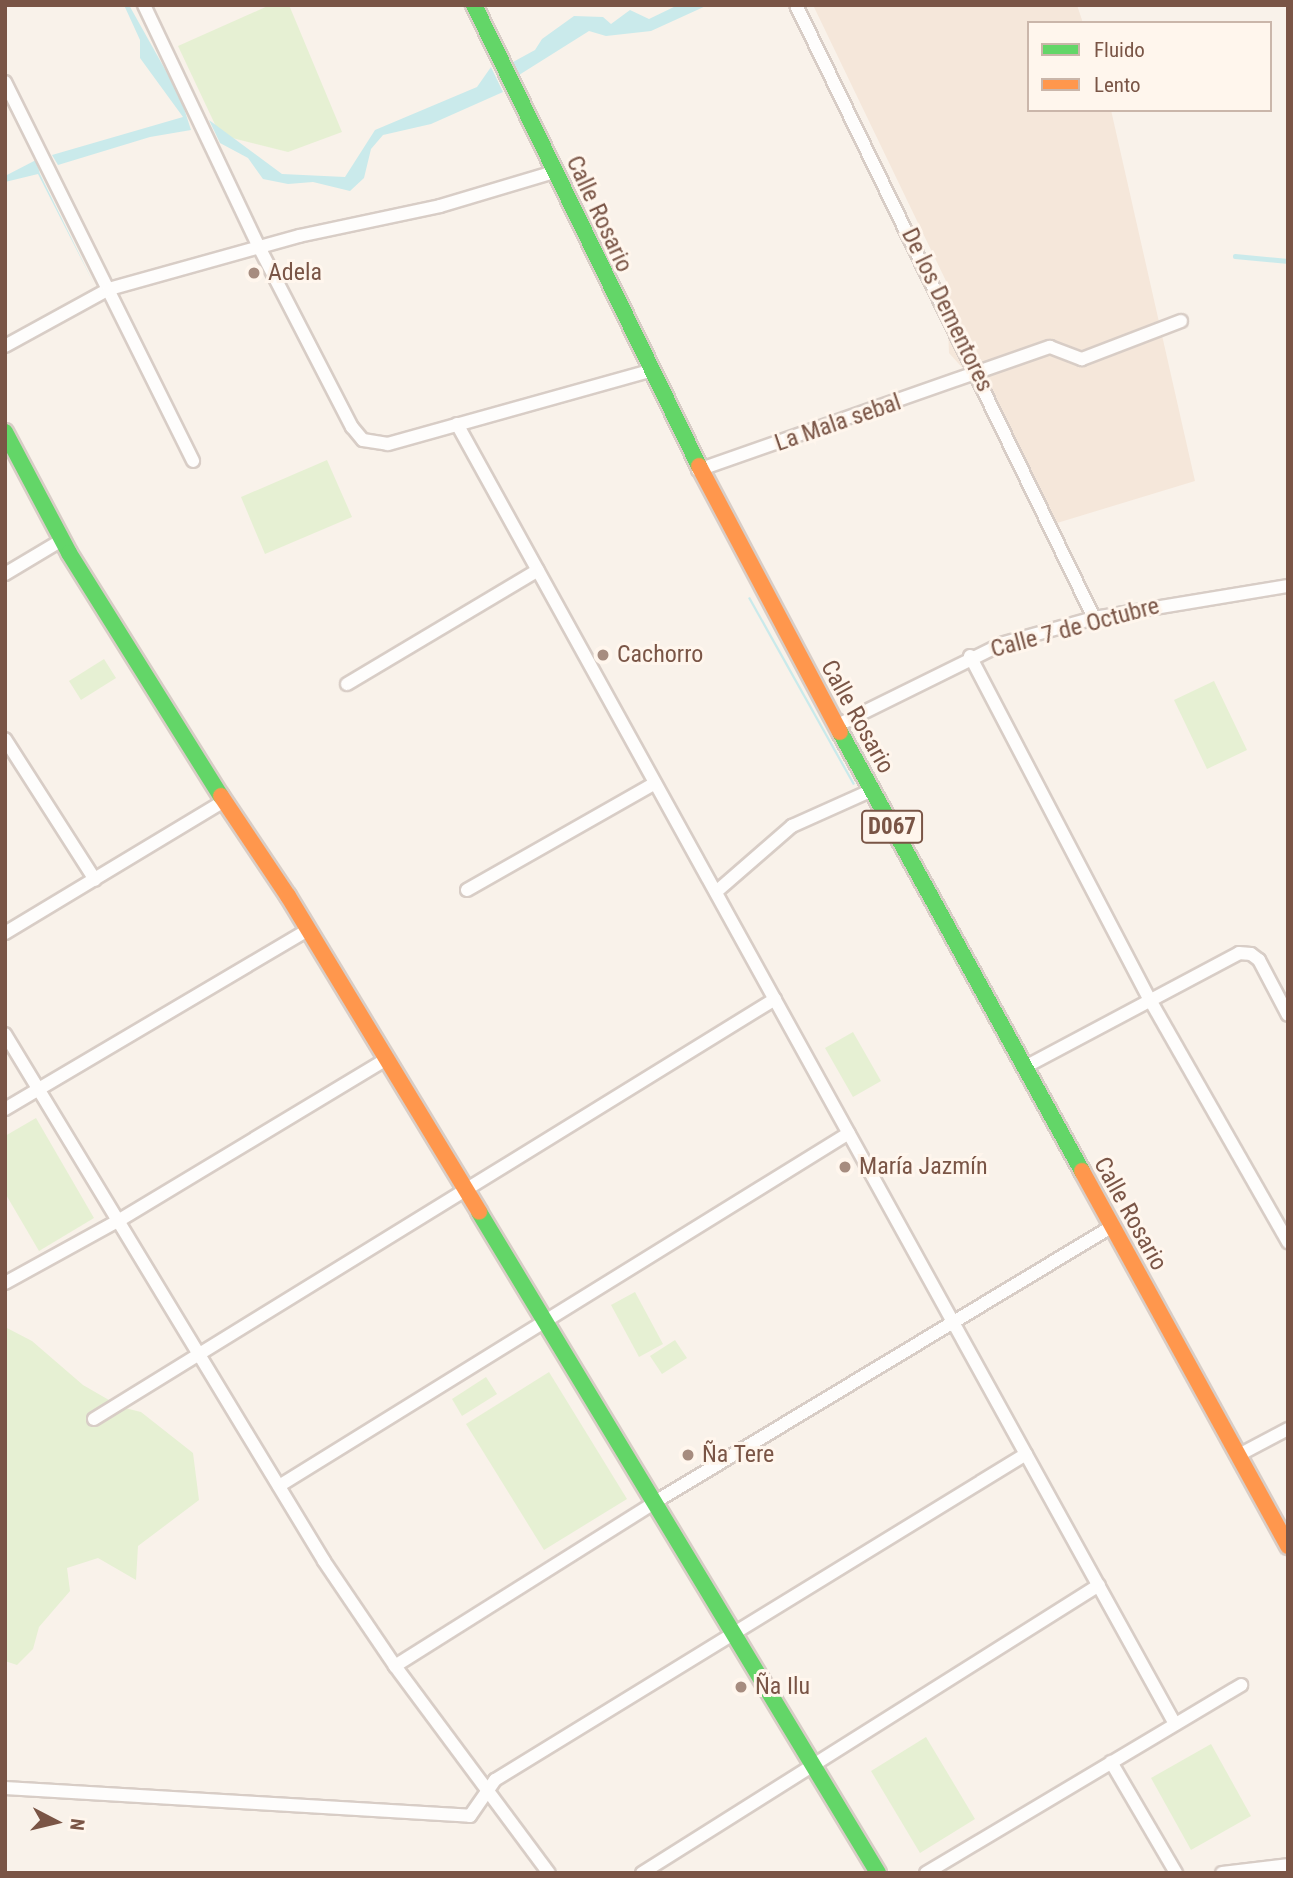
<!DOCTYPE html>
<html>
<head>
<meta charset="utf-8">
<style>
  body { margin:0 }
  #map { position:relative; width:1293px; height:1878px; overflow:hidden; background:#f9f2ea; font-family:"Roboto Condensed",sans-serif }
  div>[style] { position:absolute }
  .residential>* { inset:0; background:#f5e7da }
  .green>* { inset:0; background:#e6f0d3 }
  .water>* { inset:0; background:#caeaeb }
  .stream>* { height:4.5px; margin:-2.25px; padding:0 2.25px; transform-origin:2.25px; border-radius:2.25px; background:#caeaeb }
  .roads { filter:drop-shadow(2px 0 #d8cdc6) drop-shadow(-2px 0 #d8cdc6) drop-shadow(0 2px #d8cdc6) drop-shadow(0 -2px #d8cdc6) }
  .street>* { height:12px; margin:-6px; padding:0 6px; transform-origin:6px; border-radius:6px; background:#fefdfc }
  .fast>* { height:16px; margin:-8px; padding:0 8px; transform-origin:8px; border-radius:8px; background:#63d668 }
  .slow>* { height:16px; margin:-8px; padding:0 8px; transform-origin:8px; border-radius:8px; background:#ff974d }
  .dots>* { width:19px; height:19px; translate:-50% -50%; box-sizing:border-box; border:4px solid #fff6ed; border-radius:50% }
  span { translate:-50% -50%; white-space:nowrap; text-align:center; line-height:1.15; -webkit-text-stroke:6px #fff6ed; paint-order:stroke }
  .shield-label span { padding:2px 5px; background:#fff6ed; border:2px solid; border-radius:5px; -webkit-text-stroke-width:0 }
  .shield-label { font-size:23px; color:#7a5546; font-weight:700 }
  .street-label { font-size:24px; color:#7a5546 }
  .poi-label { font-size:24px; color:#7a5546 }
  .left { translate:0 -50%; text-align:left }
  .frame { position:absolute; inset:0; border:7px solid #7a5546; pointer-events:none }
  .legend { position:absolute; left:1027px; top:21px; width:245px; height:91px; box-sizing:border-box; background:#fff6ed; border:2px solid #cab6aa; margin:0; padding:9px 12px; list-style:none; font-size:21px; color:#7a5546 }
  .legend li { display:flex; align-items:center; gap:14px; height:35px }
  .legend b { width:35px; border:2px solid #cab6aa }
  .north { position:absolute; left:21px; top:1787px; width:70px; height:70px; -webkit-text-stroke:5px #fff6ed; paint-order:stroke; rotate:97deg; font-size:19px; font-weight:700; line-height:28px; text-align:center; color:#7a5546 }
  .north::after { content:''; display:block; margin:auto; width:24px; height:32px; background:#7a5546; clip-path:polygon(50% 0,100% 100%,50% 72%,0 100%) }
</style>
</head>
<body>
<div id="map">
  <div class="residential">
    <div style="clip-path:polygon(813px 5px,1077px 5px,1083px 23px,1029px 23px,1029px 110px,1111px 110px,1195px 481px,1057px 523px,1004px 414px,949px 353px,946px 281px)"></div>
  </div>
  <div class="green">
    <div style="clip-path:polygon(270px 5px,289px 5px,342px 132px,288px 152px,220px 135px,178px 46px)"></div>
    <div style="clip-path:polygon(327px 460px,352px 517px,265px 554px,241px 497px)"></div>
    <div style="clip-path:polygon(104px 659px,116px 678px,81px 700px,69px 681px)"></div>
    <div style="clip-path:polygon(1214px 681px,1247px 750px,1207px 769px,1174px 700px)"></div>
    <div style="clip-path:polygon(853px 1032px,881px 1081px,853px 1097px,825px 1048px)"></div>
    <div style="clip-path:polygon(36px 1118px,94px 1218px,39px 1251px,5px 1193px,5px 1136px)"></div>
    <div style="clip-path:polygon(635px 1292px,663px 1344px,639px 1357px,611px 1305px)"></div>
    <div style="clip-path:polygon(5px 1327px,32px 1341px,83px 1385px,121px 1407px,141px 1412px,193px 1453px,199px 1500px,138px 1546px,136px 1580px,98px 1558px,67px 1568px,70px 1591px,39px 1627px,33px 1649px,17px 1665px,5px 1661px)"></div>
    <div style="clip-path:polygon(675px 1340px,687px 1358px,662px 1374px,650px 1356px)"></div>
    <div style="clip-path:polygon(549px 1372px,627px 1499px,544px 1550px,466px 1424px)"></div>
    <div style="clip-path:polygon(486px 1377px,497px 1394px,462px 1416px,452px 1399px)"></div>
    <div style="clip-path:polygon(926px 1737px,975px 1819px,920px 1853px,871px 1771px)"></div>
    <div style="clip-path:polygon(1211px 1744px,1251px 1816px,1191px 1850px,1151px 1778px)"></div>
  </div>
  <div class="water">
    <div style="clip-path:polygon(124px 5px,129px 5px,180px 96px,191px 130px,150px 137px,58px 165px,52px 155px,183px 117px,140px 58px,140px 40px)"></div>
    <div style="clip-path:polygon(678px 5px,708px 5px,651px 31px,606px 36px,589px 31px,519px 75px,513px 62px,535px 50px,542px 39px,574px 16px,603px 17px,611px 24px,630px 10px,649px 19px)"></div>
    <div style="clip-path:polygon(491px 67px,503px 92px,431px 124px,383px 135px,371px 149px,364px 178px,350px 191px,313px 182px,288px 184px,263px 179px,248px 158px,220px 143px,209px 120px,282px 174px,345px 177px,375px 130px,477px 87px)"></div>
    <div style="clip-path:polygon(36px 160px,40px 174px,94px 284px,38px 174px,5px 182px,5px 176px)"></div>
    <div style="clip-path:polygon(750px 597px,855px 784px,853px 785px,748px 598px)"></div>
  </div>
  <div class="stream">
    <div style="left:1235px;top:256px;width:53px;rotate:5.4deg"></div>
  </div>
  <div class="roads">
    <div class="street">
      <div style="left:144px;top:5px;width:268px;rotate:64.6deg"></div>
      <div style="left:259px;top:247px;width:203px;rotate:62.7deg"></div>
      <div style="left:352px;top:427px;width:17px;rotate:50deg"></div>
      <div style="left:363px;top:440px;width:25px;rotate:9deg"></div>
      <div style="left:388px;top:444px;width:272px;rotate:-15.6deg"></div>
      <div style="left:796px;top:5px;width:682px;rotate:64.07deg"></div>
      <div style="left:5px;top:82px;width:423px;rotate:63.6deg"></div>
      <div style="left:5px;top:346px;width:119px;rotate:-28.7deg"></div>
      <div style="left:109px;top:289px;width:197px;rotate:-15.6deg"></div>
      <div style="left:299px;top:236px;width:144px;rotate:-12deg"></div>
      <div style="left:440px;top:206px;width:119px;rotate:-16.6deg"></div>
      <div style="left:457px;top:424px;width:1485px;rotate:61.09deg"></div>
      <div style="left:698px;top:470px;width:373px;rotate:-19.3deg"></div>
      <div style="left:1050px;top:347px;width:34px;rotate:21deg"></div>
      <div style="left:1082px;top:359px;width:106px;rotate:-21deg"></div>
      <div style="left:5px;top:574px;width:66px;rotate:-30.8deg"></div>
      <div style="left:970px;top:656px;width:388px;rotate:62.4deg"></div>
      <div style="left:1150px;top:1000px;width:279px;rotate:60.3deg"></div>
      <div style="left:347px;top:684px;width:222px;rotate:-30.8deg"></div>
      <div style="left:836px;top:726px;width:187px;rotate:-26.3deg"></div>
      <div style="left:1004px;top:643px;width:93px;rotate:-15.5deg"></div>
      <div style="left:1094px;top:618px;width:197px;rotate:-9.4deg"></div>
      <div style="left:5px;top:739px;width:167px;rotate:57.4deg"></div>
      <div style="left:467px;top:890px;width:216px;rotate:-29.6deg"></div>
      <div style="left:716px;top:892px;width:101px;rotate:-41deg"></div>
      <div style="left:792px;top:826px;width:88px;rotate:-24.2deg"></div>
      <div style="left:5px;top:933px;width:256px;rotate:-31.1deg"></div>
      <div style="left:5px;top:1034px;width:616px;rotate:58.81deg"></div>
      <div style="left:324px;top:1561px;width:127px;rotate:55.9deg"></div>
      <div style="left:395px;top:1666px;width:258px;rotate:53.4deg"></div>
      <div style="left:1025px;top:1067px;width:242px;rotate:-28deg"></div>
      <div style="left:1239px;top:953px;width:12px;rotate:5deg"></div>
      <div style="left:1251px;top:954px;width:10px;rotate:37deg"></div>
      <div style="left:1259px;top:960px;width:62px;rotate:62.2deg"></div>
      <div style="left:5px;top:1109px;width:353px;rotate:-30.6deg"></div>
      <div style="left:5px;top:1283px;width:129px;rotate:-28.8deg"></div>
      <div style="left:118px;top:1221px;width:314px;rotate:-31.1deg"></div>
      <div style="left:94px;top:1419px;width:800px;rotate:-31.66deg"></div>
      <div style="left:1237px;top:1456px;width:58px;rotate:-27.9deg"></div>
      <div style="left:279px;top:1486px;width:670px;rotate:-31.77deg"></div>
      <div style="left:395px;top:1666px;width:307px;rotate:-32.2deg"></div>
      <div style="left:655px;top:1502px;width:533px;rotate:-31.09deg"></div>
      <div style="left:1111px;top:1762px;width:129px;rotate:59.6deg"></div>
      <div style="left:5px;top:1788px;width:466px;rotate:3.4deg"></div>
      <div style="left:470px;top:1816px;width:44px;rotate:-55.2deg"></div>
      <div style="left:495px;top:1780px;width:623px;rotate:-31.55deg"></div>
      <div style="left:642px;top:1873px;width:540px;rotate:-32.22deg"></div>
      <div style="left:926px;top:1873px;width:367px;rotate:-30.8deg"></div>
      <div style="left:1222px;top:1873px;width:66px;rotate:-6.9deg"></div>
    </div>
    <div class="fast">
      <div style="left:474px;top:5px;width:513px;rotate:63.98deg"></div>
      <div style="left:5px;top:432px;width:137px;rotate:62.1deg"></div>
      <div style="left:69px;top:553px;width:287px;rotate:58deg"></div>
      <div style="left:840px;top:732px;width:501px;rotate:61.13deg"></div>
      <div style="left:479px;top:1212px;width:772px;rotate:58.88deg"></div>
    </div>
    <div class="slow">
      <div style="left:699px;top:466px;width:301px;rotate:62.1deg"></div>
      <div style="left:221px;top:796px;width:120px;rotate:56.2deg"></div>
      <div style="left:288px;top:896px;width:369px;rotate:58.8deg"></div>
      <div style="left:1082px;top:1171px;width:428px;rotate:61.2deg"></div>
    </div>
  </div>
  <div class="dots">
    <div style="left:254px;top:273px;background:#a68c7f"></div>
    <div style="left:603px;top:655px;background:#a68c7f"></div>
    <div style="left:845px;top:1167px;background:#a68c7f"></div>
    <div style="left:688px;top:1455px;background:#a68c7f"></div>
    <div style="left:741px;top:1687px;background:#a68c7f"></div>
  </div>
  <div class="shield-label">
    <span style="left:892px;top:827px">D067</span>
  </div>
  <div class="street-label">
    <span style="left:599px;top:214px;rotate:65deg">Calle Rosario</span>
    <span style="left:947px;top:310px;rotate:64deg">De los Dementores</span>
    <span style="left:838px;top:423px;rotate:-19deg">La Mala sebal</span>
    <span style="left:1075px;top:628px;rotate:-15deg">Calle 7 de Octubre</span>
    <span style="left:857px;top:717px;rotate:61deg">Calle Rosario</span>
    <span style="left:1130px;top:1214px;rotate:61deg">Calle Rosario</span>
  </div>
  <div class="poi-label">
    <span class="left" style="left:268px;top:273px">Adela</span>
    <span class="left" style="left:617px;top:655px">Cachorro</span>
    <span class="left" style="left:859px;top:1167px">María Jazmín</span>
    <span class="left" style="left:702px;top:1455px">Ña Tere</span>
    <span class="left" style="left:755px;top:1687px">Ña Ilu</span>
  </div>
  <div class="frame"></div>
  <ul class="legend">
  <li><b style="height:9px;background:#63d668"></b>Fluido</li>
  <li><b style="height:9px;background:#ff974d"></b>Lento</li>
  </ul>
  <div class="north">N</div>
</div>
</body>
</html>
